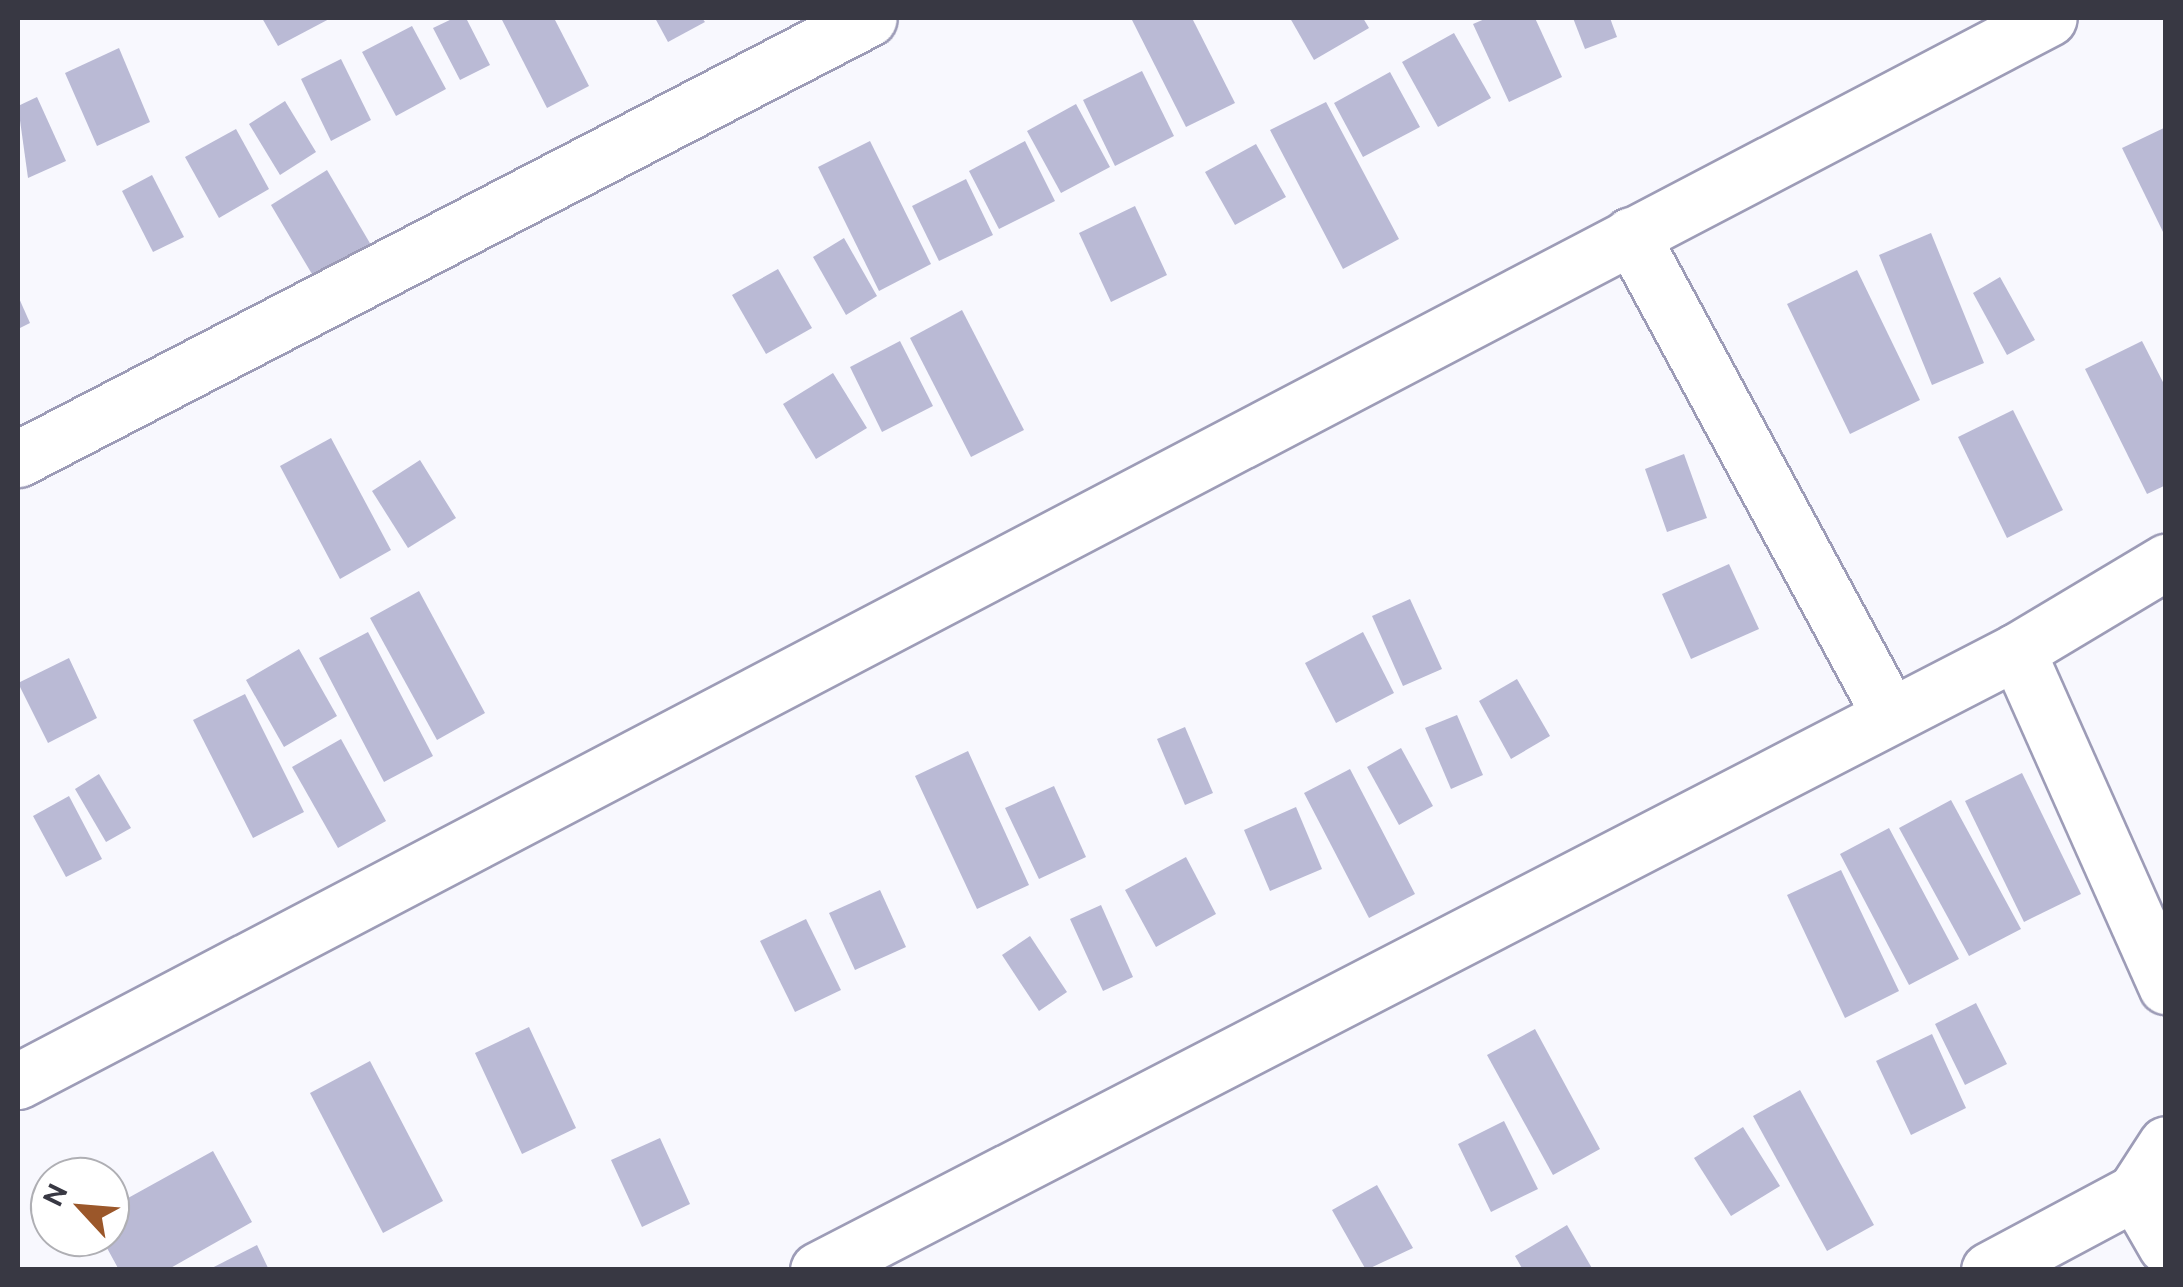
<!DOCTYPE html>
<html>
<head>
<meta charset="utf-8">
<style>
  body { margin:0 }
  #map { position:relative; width:2183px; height:1287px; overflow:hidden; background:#f8f8fe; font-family:Ubuntu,sans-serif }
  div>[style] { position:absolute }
  .building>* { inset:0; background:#babad5 }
  .roads { filter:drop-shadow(2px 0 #9d9cb7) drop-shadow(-2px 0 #9d9cb7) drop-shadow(0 2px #9d9cb7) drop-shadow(0 -2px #9d9cb7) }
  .minor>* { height:55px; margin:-27.5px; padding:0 27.5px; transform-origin:27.5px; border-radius:27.5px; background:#fff }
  span { translate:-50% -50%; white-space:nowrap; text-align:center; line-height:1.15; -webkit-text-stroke:8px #fff; paint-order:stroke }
  .frame { position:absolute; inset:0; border:20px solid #383843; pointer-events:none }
  .north { position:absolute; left:30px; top:1157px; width:100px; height:100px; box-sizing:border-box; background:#fff; border:2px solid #afafb4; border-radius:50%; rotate:296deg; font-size:28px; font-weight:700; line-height:40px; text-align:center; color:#383843 }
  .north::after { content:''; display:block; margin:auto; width:35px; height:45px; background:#9b572a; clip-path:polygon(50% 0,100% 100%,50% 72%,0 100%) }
</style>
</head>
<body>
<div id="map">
  <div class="building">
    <div style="clip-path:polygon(262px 18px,331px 18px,278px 46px)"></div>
    <div style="clip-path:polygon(454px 18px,466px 18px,490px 65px,460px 80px,433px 28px)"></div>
    <div style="clip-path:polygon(501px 18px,554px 18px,589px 86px,547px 108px)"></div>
    <div style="clip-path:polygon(655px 18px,702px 18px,705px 22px,668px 42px)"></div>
    <div style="clip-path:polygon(1131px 18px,1192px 18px,1235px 103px,1186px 127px)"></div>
    <div style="clip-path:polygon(1290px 18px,1363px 18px,1369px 28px,1314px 60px)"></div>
    <div style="clip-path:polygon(1487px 18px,1535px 18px,1562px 77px,1509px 102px,1473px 24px)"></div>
    <div style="clip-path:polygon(1573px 18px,1610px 18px,1617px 37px,1585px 49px)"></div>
    <div style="clip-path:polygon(412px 26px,446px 89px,396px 116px,362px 52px)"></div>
    <div style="clip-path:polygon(1454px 33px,1491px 98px,1438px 127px,1402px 62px)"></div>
    <div style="clip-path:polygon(119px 48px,150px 122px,97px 146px,65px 73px)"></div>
    <div style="clip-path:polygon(341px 59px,371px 120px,331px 141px,301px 79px)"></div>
    <div style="clip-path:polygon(1142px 71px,1174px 136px,1115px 166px,1083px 100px)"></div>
    <div style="clip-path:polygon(1390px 72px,1420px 127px,1363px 157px,1334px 103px)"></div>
    <div style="clip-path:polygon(37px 97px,66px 161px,28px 178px,18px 106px)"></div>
    <div style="clip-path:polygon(285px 101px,316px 152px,280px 175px,249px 124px)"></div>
    <div style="clip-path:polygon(1326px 102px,1399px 239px,1343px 269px,1270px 130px)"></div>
    <div style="clip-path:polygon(1076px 104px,1110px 167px,1061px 193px,1027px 131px)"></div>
    <div style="clip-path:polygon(2166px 127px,2166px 238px,2122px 148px)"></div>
    <div style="clip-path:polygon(236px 129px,269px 189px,219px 218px,185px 157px)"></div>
    <div style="clip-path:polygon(870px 141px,931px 264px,879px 291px,818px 167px)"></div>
    <div style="clip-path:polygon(1025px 141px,1055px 201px,999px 229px,969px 171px)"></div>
    <div style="clip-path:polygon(1256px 144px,1286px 197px,1235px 225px,1205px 172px)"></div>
    <div style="clip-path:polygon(327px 170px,381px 262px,325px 296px,271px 205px)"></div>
    <div style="clip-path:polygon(152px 175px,184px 237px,153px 252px,122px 191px)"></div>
    <div style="clip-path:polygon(966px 179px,993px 235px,939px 261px,912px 206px)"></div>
    <div style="clip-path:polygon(1135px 206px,1167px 275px,1111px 302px,1079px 233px)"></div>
    <div style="clip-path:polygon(1931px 233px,1984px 363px,1932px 385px,1879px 255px)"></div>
    <div style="clip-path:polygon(844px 238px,877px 296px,846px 315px,813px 257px)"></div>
    <div style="clip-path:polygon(778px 269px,812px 328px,766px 354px,732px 295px)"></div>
    <div style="clip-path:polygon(1857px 270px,1920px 400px,1850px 434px,1787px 304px)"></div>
    <div style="clip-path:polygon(2000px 277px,2035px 340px,2007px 355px,1973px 293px)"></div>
    <div style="clip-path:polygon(18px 296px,30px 323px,18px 329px)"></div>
    <div style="clip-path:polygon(962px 310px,1024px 430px,971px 457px,910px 338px)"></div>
    <div style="clip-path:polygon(900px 341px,933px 406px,882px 432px,850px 367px)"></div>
    <div style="clip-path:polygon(2142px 341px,2166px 388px,2166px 485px,2147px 494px,2085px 369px)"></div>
    <div style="clip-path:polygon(833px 373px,867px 428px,816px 459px,783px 404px)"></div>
    <div style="clip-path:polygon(2013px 410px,2063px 510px,2007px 538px,1958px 437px)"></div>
    <div style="clip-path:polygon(331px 438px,391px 550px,340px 579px,280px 466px)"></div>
    <div style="clip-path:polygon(1684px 454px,1707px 518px,1667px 532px,1645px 469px)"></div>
    <div style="clip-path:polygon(420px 460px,456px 518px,408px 548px,372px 491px)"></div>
    <div style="clip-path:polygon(1729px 564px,1759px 629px,1691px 659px,1662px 594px)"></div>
    <div style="clip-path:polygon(419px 591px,485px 713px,437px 740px,370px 618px)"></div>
    <div style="clip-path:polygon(1410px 599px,1442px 669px,1403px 686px,1372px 616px)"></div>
    <div style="clip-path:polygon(368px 632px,433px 756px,384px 782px,319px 658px)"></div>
    <div style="clip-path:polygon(1363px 632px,1394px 693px,1336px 723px,1305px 663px)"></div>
    <div style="clip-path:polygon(299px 649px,337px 716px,284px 747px,246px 680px)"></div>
    <div style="clip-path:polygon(69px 658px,97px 718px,48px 743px,18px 683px)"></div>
    <div style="clip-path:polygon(1517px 679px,1550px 736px,1511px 759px,1479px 701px)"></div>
    <div style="clip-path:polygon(245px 694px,304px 812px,253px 838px,193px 720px)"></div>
    <div style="clip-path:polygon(1457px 715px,1483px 775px,1451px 789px,1425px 728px)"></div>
    <div style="clip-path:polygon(1185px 727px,1213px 793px,1185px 805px,1157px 739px)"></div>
    <div style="clip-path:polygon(341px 739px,386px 821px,338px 848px,292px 767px)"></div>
    <div style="clip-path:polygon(1401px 748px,1433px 806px,1399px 825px,1367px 767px)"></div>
    <div style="clip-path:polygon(968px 751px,1029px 885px,977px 909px,915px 776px)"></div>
    <div style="clip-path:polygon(1350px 769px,1415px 894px,1369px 918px,1304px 793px)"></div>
    <div style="clip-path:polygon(2022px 773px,2081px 894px,2024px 922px,1965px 801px)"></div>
    <div style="clip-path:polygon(99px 774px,131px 828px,106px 842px,75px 789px)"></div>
    <div style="clip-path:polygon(1054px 786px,1086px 857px,1039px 879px,1005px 808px)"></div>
    <div style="clip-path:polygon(69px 796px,102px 859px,66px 877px,33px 816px)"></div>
    <div style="clip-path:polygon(1951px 800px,2021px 929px,1969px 956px,1899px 828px)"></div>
    <div style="clip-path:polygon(1296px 807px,1322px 869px,1270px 891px,1244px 830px)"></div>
    <div style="clip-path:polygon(1889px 828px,1959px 959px,1909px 985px,1840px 854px)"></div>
    <div style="clip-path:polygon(1186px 857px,1216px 914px,1156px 947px,1125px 890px)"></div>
    <div style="clip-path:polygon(1841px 870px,1899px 991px,1845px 1018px,1787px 895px)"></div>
    <div style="clip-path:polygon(880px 890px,906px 947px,855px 970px,829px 913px)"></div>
    <div style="clip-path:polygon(1101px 905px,1133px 977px,1103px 991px,1070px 919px)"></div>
    <div style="clip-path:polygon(806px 919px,841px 990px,795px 1012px,760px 941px)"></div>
    <div style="clip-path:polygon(1030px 936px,1067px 992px,1039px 1011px,1002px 955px)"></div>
    <div style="clip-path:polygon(1976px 1003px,2007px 1064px,1965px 1085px,1935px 1024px)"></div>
    <div style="clip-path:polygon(529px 1027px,576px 1128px,522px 1154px,475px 1053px)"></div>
    <div style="clip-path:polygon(1535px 1029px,1600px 1149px,1553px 1175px,1487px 1055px)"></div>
    <div style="clip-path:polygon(1932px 1034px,1966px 1108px,1911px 1135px,1876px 1061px)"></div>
    <div style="clip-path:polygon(370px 1061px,443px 1201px,383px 1233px,310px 1093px)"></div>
    <div style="clip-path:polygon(1800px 1090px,1874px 1225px,1827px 1251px,1753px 1116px)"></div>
    <div style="clip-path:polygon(1504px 1121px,1538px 1189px,1491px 1212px,1458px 1144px)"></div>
    <div style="clip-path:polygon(1743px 1127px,1780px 1186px,1731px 1216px,1694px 1158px)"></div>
    <div style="clip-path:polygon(660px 1138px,690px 1204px,642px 1227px,611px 1160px)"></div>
    <div style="clip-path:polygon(213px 1151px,252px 1222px,167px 1270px,119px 1270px,101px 1237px,110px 1237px,110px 1208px)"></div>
    <div style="clip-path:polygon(1377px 1185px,1413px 1248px,1366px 1270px,1332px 1210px)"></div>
    <div style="clip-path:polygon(1567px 1225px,1593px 1270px,1523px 1270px,1515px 1256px)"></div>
    <div style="clip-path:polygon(257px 1245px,269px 1270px,208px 1270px)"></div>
  </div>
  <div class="roads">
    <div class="minor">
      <div style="left:1631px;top:235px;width:543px;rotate:61.64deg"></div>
      <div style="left:18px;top:459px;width:958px;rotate:-27.39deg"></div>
      <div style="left:2017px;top:651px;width:174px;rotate:-30.9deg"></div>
      <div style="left:18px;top:1081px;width:2292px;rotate:-27.63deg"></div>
      <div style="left:2135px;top:1192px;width:62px;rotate:60.1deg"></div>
      <div style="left:818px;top:1270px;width:1349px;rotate:-27.31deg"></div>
      <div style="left:2017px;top:651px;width:367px;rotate:66deg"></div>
      <div style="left:1989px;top:1270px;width:166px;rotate:-28.1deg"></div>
      <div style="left:2135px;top:1192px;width:57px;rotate:-57.1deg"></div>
    </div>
  </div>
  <div class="frame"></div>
  <div class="north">N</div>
</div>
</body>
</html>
